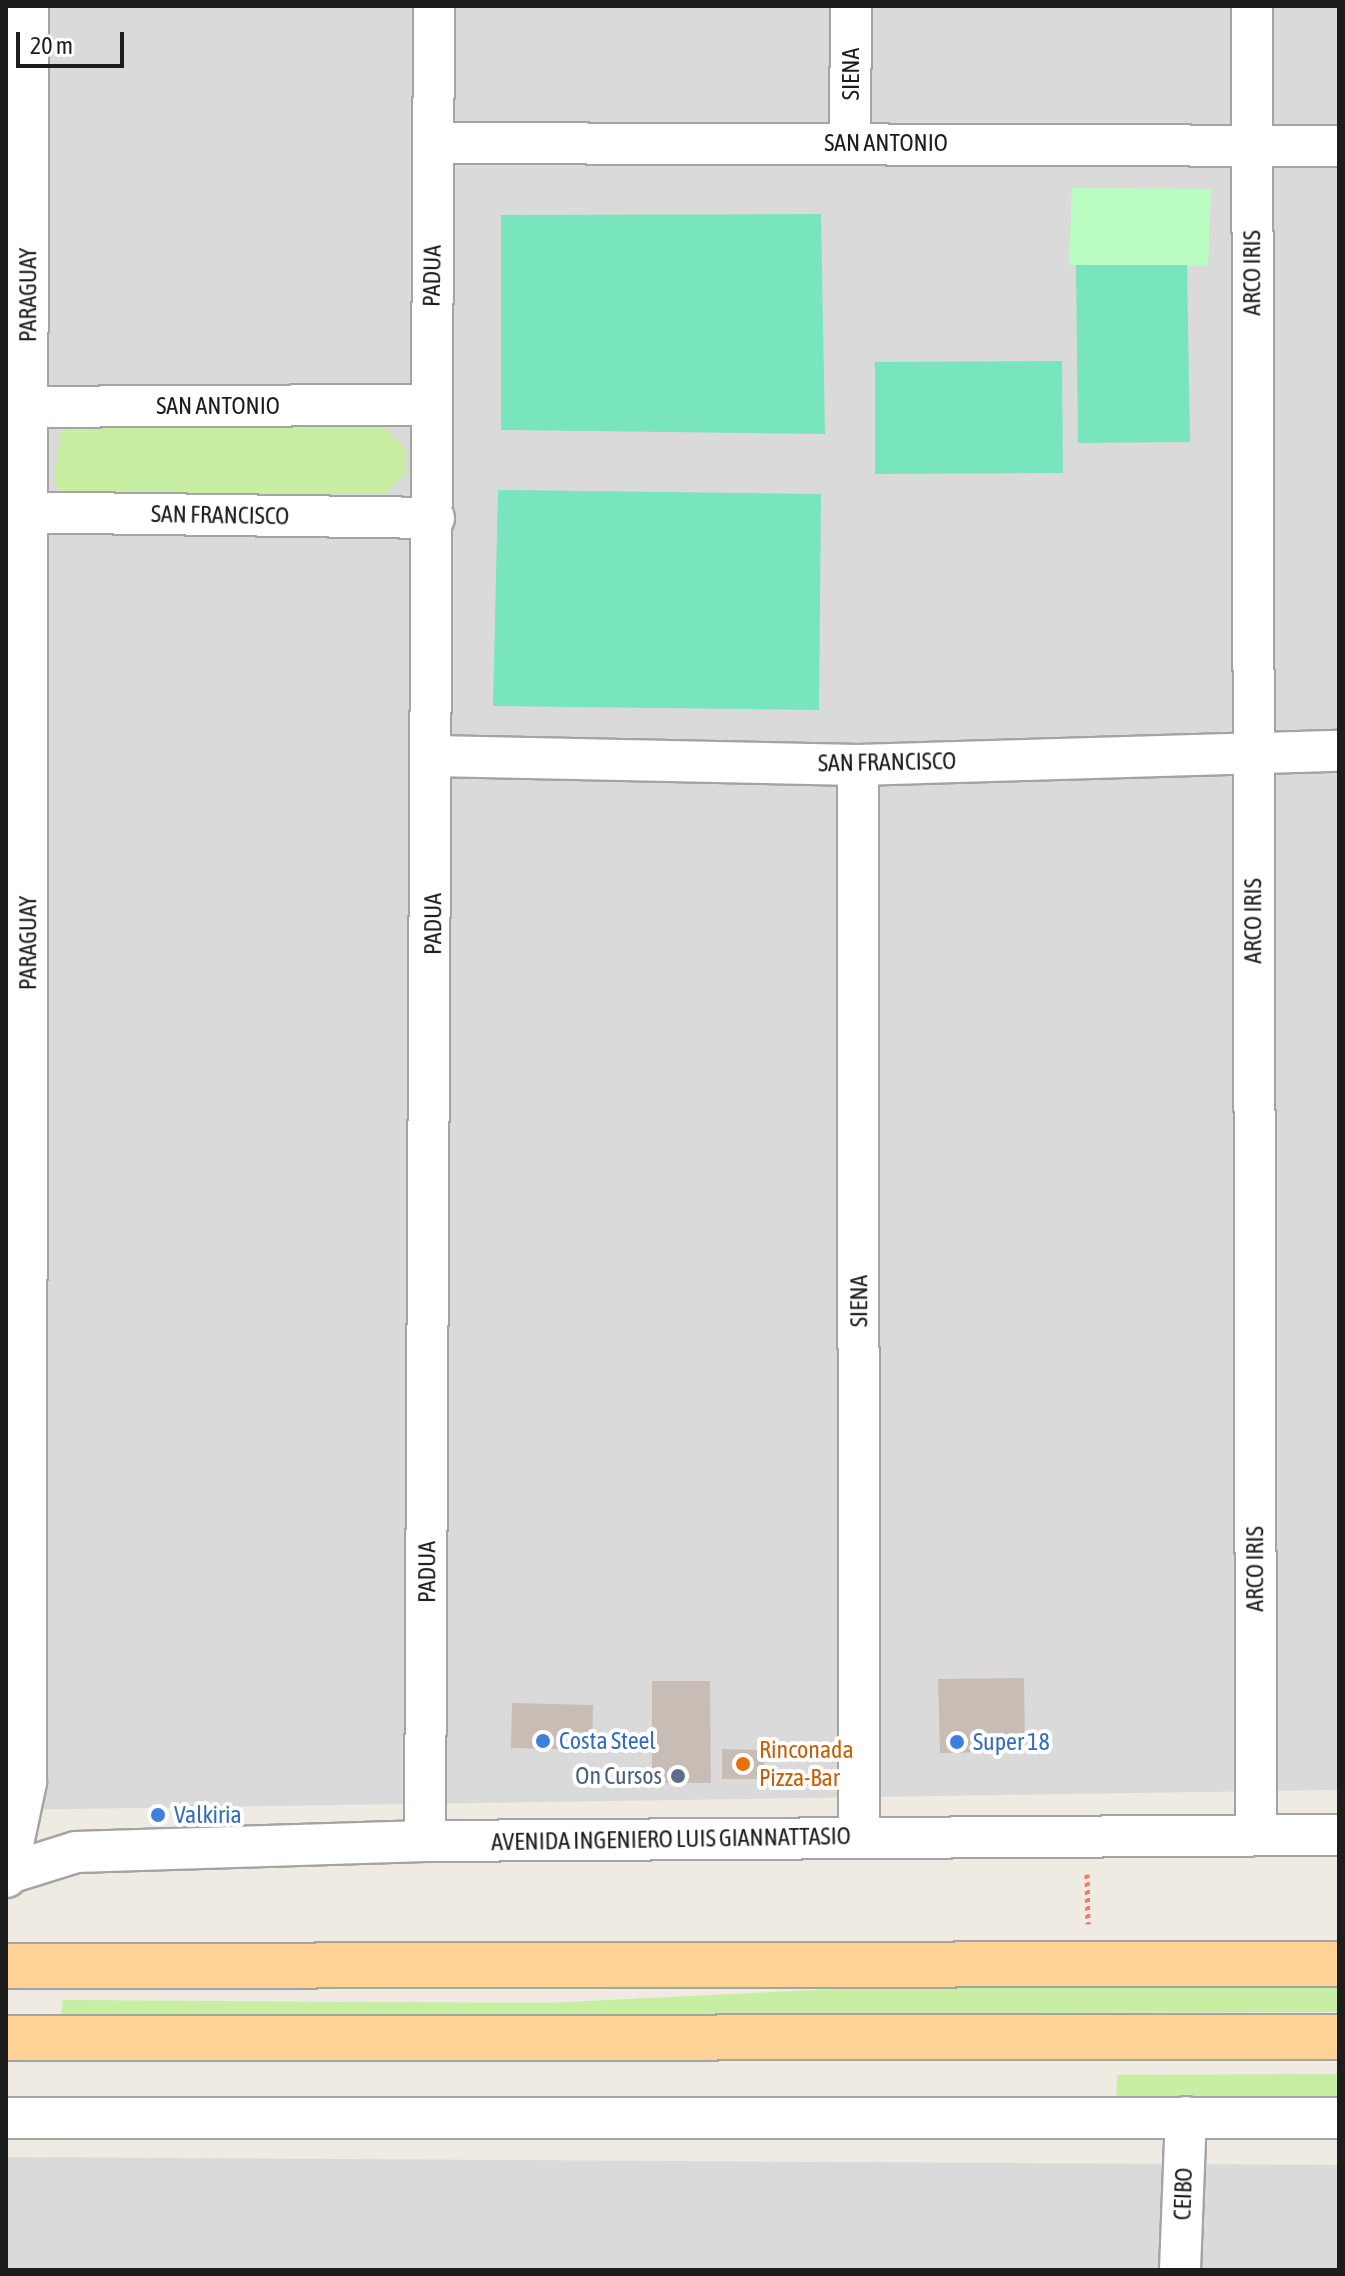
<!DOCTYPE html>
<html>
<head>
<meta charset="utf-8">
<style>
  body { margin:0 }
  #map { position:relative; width:1345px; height:2276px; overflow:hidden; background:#efebe2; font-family:"Asap Condensed",sans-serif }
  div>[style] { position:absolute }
  .residential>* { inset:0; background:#dbdada }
  .grass>* { inset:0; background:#c7eea3 }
  .park>* { inset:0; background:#bafdc0 }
  .pitch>* { inset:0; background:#79e5bc }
  .building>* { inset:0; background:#c7bdb5 }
  .path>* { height:5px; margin-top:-2.5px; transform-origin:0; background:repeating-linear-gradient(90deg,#ff7462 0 4px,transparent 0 8px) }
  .roads { filter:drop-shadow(2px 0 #a4a4a4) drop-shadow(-2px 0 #a4a4a4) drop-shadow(0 2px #a4a4a4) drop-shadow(0 -2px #a4a4a4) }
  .street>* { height:40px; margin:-20px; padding:0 20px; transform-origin:20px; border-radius:20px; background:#fff }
  .primary>* { height:44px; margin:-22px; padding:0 22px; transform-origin:22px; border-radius:22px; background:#ffd396 }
  .dots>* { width:22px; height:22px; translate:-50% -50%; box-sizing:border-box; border:4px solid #fff; border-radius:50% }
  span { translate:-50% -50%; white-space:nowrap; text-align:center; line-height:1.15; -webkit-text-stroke:8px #fff; paint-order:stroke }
  .street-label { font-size:24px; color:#1d1d1d }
  .shop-label { font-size:24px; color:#366cbe }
  .left { translate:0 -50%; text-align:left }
  .food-label { font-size:24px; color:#c56008 }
  .service-label { font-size:24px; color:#4e5e75 }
  .right { translate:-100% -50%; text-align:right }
  .frame { position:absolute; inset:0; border:8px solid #1d1d1d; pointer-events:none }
  .scale { position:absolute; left:16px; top:32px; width:108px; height:36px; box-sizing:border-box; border:4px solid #1d1d1d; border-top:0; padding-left:10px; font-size:24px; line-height:28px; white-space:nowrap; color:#1d1d1d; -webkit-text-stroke:6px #fff; paint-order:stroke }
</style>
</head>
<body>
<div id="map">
  <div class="residential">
    <div style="clip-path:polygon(6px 6px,1339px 6px,1339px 1790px,6px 1810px)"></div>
    <div style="clip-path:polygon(6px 2157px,1339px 2165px,1339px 2270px,6px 2270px)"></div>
  </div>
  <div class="grass">
    <div style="clip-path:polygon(62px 421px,383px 426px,405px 448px,405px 474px,385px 494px,61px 493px,54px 481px)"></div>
    <div style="clip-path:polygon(1339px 1982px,1339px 2012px,61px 2016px,63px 2000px,546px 2003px,962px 1983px)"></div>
    <div style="clip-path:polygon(1339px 2074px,1339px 2100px,1116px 2102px,1117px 2075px)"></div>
  </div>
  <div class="park">
    <div style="clip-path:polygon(1072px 188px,1211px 189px,1208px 266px,1069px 265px)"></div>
  </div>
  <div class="pitch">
    <div style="clip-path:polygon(821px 214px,825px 434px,501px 430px,501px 215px)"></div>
    <div style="clip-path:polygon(1076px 265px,1187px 265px,1190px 442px,1078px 443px)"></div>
    <div style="clip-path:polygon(1062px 361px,1063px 473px,875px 474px,875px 362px)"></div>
    <div style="clip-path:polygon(498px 490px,821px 494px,819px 710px,493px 706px)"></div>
  </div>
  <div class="building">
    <div style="clip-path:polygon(1024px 1678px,1025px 1752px,940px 1753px,938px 1679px)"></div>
    <div style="clip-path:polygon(652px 1681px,710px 1681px,711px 1783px,652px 1783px)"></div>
    <div style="clip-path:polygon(512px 1703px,593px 1705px,592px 1750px,511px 1748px)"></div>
    <div style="clip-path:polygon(722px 1749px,764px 1750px,764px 1779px,722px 1779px)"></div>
  </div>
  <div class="path">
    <div style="left:1087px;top:1874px;width:50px;rotate:88.9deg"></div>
  </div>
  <div class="roads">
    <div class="street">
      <div style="left:1252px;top:6px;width:1829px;rotate:89.87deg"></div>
      <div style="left:850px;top:142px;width:136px;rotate:-89.6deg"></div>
      <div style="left:434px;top:143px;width:905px;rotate:0.19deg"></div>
      <div style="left:6px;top:407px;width:424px;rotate:-0.3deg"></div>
      <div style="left:6px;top:512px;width:428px;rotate:0.8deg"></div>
      <div style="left:434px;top:756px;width:424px;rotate:1.2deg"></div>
      <div style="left:858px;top:765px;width:481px;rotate:-1.7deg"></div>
      <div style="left:858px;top:765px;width:1072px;rotate:89.95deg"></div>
      <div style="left:425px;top:1841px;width:1835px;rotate:-89.72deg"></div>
      <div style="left:6px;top:1874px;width:73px;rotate:-17.4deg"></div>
      <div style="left:76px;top:1852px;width:349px;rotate:-1.8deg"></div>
      <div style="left:425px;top:1841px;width:914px;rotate:-0.38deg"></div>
      <div style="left:6px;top:1877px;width:97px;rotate:-78.1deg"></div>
      <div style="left:26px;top:1782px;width:1776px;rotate:-89.94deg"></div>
      <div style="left:6px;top:2118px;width:1333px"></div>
      <div style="left:1180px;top:2270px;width:153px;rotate:-87.8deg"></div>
    </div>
    <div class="primary">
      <div style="left:6px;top:1966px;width:1333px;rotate:-0.09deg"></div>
      <div style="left:6px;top:2038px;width:1333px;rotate:-0.04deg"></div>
    </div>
  </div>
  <div class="dots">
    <div style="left:543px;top:1741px;background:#3f7fe0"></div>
    <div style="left:957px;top:1742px;background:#3f7fe0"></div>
    <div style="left:743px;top:1764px;background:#e8710a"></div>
    <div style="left:678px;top:1776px;background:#5c6f8a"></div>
    <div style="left:158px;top:1815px;background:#3f7fe0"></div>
  </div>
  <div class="street-label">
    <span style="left:851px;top:74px;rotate:-90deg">SIENA</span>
    <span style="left:886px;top:143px">SAN ANTONIO</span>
    <span style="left:1252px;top:273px;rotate:-90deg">ARCO IRIS</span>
    <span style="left:432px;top:276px;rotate:-89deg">PADUA</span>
    <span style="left:28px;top:295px;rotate:-90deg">PARAGUAY</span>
    <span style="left:218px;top:406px">SAN ANTONIO</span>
    <span style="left:220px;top:515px;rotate:1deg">SAN FRANCISCO</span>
    <span style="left:887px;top:762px;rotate:-1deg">SAN FRANCISCO</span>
    <span style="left:1253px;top:921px;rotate:-90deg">ARCO IRIS</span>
    <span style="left:433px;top:924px;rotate:-90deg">PADUA</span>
    <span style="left:28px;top:943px;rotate:-90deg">PARAGUAY</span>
    <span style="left:859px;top:1301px;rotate:-90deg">SIENA</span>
    <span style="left:1255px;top:1569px;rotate:-90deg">ARCO IRIS</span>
    <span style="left:427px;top:1572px;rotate:-90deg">PADUA</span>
    <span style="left:671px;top:1839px;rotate:-1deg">AVENIDA INGENIERO LUIS GIANNATTASIO</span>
    <span style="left:1183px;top:2194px;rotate:-88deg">CEIBO</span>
  </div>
  <div class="shop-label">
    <span class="left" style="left:559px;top:1741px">Costa Steel</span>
    <span class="left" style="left:973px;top:1742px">Super 18</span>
    <span class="left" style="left:174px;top:1815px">Valkiria</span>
  </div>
  <div class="food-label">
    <span class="left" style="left:759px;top:1764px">Rinconada<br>Pizza-Bar</span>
  </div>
  <div class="service-label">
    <span class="right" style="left:662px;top:1776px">On Cursos</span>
  </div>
  <div class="frame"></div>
  <div class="scale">20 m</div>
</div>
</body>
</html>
